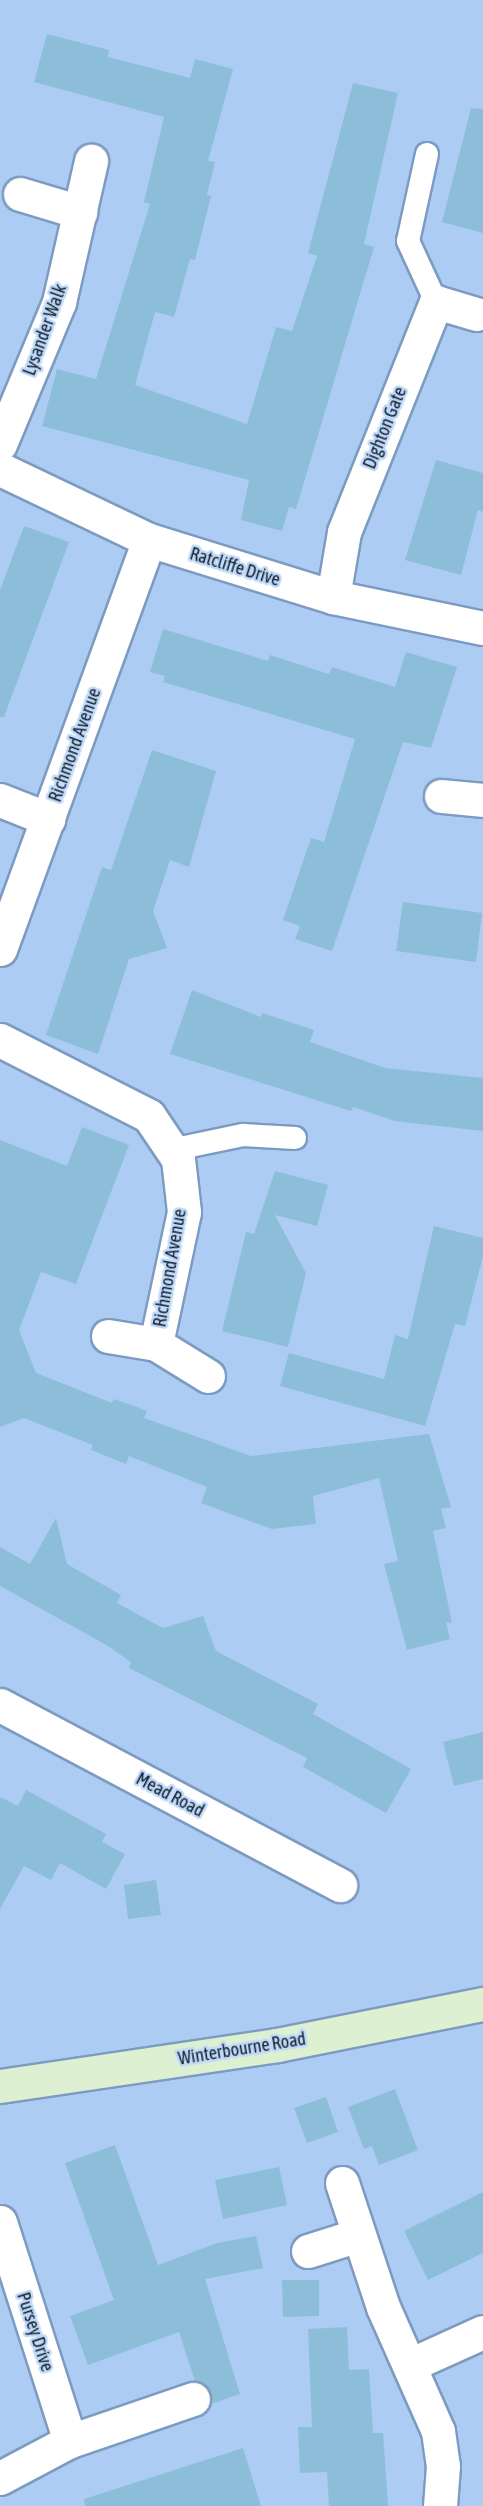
<!DOCTYPE html>
<html>
<head>
<meta charset="utf-8">
<style>
  body { margin:0 }
  #map { position:relative; width:483px; height:2506px; overflow:hidden; background:#adccf3; font-family:"Asap Condensed",sans-serif }
  div>[style] { position:absolute }
  .building>* { inset:0; background:#8dbed9 }
  .roads { filter:drop-shadow(2px 0 #7d9bc0) drop-shadow(-2px 0 #7d9bc0) drop-shadow(0 2px #7d9bc0) drop-shadow(0 -2px #7d9bc0) }
  .service>* { height:22px; margin:-11px; padding:0 11px; transform-origin:11px; border-radius:11px; background:#fff }
  .minor>* { height:33px; margin:-16.5px; padding:0 16.5px; transform-origin:16.5px; border-radius:16.5px; background:#fff }
  .secondary>* { height:33px; margin:-16.5px; padding:0 16.5px; transform-origin:16.5px; border-radius:16.5px; background:#ddf0d1 }
  span { translate:-50% -50%; white-space:nowrap; text-align:center; line-height:1.15; -webkit-text-stroke:5px #bfd9f8; paint-order:stroke }
  .street-label { font-size:18px; color:#121e2c }
</style>
</head>
<body>
<div id="map">
  <div class="building">
    <div style="clip-path:polygon(47px 34px,109px 50px,108px 57px,190px 78px,195px 59px,233px 69px,208px 161px,215px 162px,207px 195px,211px 196px,195px 260px,190px 259px,174px 317px,155px 312px,135px 385px,247px 424px,276px 327px,292px 331px,317px 256px,308px 253px,353px 83px,398px 93px,364px 244px,374px 247px,296px 509px,289px 507px,282px 531px,241px 520px,249px 480px,42px 426px,57px 369px,96px 379px,150px 204px,144px 202px,164px 117px,34px 82px)"></div>
    <div style="clip-path:polygon(471px 108px,483px 109px,483px 233px,442px 222px)"></div>
    <div style="clip-path:polygon(436px 460px,483px 473px,483px 512px,478px 510px,461px 575px,405px 560px)"></div>
    <div style="clip-path:polygon(24px 526px,69px 542px,4px 717px,0 717px,0 590px)"></div>
    <div style="clip-path:polygon(163px 629px,268px 661px,270px 655px,329px 674px,332px 667px,395px 687px,406px 652px,457px 667px,431px 748px,403px 742px,332px 951px,295px 939px,300px 926px,283px 920px,311px 838px,324px 842px,355px 739px,163px 682px,165px 676px,150px 672px)"></div>
    <div style="clip-path:polygon(152px 750px,216px 771px,189px 867px,170px 860px,153px 911px,167px 948px,129px 959px,98px 1054px,46px 1035px,102px 867px,111px 870px)"></div>
    <div style="clip-path:polygon(403px 902px,482px 913px,476px 962px,396px 951px)"></div>
    <div style="clip-path:polygon(192px 990px,261px 1017px,262px 1013px,314px 1030px,310px 1042px,385px 1068px,483px 1078px,483px 1131px,395px 1121px,353px 1107px,351px 1111px,170px 1054px)"></div>
    <div style="clip-path:polygon(82px 1127px,129px 1145px,76px 1284px,41px 1272px,19px 1330px,36px 1373px,112px 1403px,114px 1399px,129px 1404px,147px 1411px,144px 1418px,251px 1456px,429px 1434px,451px 1507px,441px 1509px,446px 1528px,433px 1531px,452px 1623px,446px 1622px,450px 1639px,407px 1650px,384px 1564px,398px 1561px,379px 1478px,313px 1496px,316px 1524px,272px 1529px,201px 1503px,207px 1487px,129px 1456px,126px 1464px,91px 1450px,93px 1445px,24px 1418px,0 1427px,0 1140px,67px 1166px)"></div>
    <div style="clip-path:polygon(275px 1171px,328px 1185px,317px 1226px,275px 1215px,306px 1273px,288px 1347px,222px 1331px,246px 1232px,254px 1234px)"></div>
    <div style="clip-path:polygon(434px 1226px,483px 1238px,483px 1256px,465px 1326px,455px 1324px,425px 1426px,280px 1386px,289px 1353px,384px 1379px,395px 1335px,408px 1339px)"></div>
    <div style="clip-path:polygon(56px 1518px,67px 1564px,121px 1595px,117px 1603px,163px 1628px,203px 1616px,216px 1651px,318px 1704px,313px 1714px,411px 1769px,386px 1813px,303px 1767px,307px 1758px,129px 1668px,131px 1662px,108px 1646px,0 1586px,0 1547px,30px 1564px)"></div>
    <div style="clip-path:polygon(483px 1732px,483px 1779px,454px 1786px,443px 1742px)"></div>
    <div style="clip-path:polygon(26px 1790px,106px 1834px,102px 1842px,125px 1854px,106px 1889px,60px 1863px,51px 1880px,24px 1866px,0 1909px,0 1797px,18px 1806px)"></div>
    <div style="clip-path:polygon(156px 1880px,161px 1915px,128px 1919px,124px 1885px)"></div>
    <div style="clip-path:polygon(395px 2089px,418px 2150px,379px 2165px,372px 2146px,364px 2149px,348px 2107px)"></div>
    <div style="clip-path:polygon(326px 2097px,338px 2132px,307px 2143px,294px 2108px)"></div>
    <div style="clip-path:polygon(115px 2145px,158px 2265px,217px 2243px,256px 2236px,263px 2268px,205px 2279px,240px 2394px,211px 2404px,210px 2392px,195px 2381px,179px 2332px,88px 2365px,70px 2316px,114px 2300px,65px 2163px)"></div>
    <div style="clip-path:polygon(279px 2167px,287px 2205px,223px 2219px,215px 2180px)"></div>
    <div style="clip-path:polygon(483px 2192px,483px 2253px,428px 2280px,404px 2231px)"></div>
    <div style="clip-path:polygon(282px 2280px,319px 2280px,319px 2316px,283px 2317px)"></div>
    <div style="clip-path:polygon(347px 2327px,349px 2370px,369px 2369px,373px 2433px,383px 2433px,388px 2506px,329px 2506px,327px 2472px,300px 2473px,298px 2427px,312px 2427px,308px 2329px)"></div>
    <div style="clip-path:polygon(243px 2448px,261px 2506px,85px 2506px,84px 2499px)"></div>
  </div>
  <div class="roads">
    <div class="service">
      <div style="left:427px;top:154px;width:89px;rotate:102.3deg"></div>
      <div style="left:408px;top:241px;width:67px;rotate:65.3deg"></div>
      <div style="left:171px;top:1150px;width:74px;rotate:-11.8deg"></div>
      <div style="left:243px;top:1135px;width:52px;rotate:3.3deg"></div>
    </div>
    <div class="minor">
      <div style="left:20px;top:194px;width:63px;rotate:16.7deg"></div>
      <div style="left:0;top:444px;width:154px;rotate:-67.4deg"></div>
      <div style="left:59px;top:302px;width:145px;rotate:-77.2deg"></div>
      <div style="left:0;top:469px;width:165px;rotate:25.5deg"></div>
      <div style="left:149px;top:540px;width:193px;rotate:17.2deg"></div>
      <div style="left:333px;top:597px;width:153px;rotate:11.7deg"></div>
      <div style="left:333px;top:597px;width:66px;rotate:-80.4deg"></div>
      <div style="left:344px;top:532px;width:248px;rotate:-68.2deg"></div>
      <div style="left:436px;top:302px;width:42px;rotate:16.7deg"></div>
      <div style="left:441px;top:796px;width:42px;rotate:5.4deg"></div>
      <div style="left:0;top:800px;width:52px;rotate:21.6deg"></div>
      <div style="left:0;top:949px;width:435px;rotate:-70deg"></div>
      <div style="left:0;top:1040px;width:167px;rotate:27deg"></div>
      <div style="left:149px;top:1116px;width:52px;rotate:56deg"></div>
      <div style="left:178px;top:1159px;width:53px;rotate:83.5deg"></div>
      <div style="left:184px;top:1212px;width:135px;rotate:102deg"></div>
      <div style="left:108px;top:1336px;width:49px;rotate:9.5deg"></div>
      <div style="left:156px;top:1344px;width:61px;rotate:31.6deg"></div>
      <div style="left:0;top:1705px;width:385px;rotate:27.9deg"></div>
      <div style="left:342px;top:2183px;width:131px;rotate:71.7deg"></div>
      <div style="left:383px;top:2307px;width:136px;rotate:66.1deg"></div>
      <div style="left:438px;top:2431px;width:35px;rotate:82deg"></div>
      <div style="left:443px;top:2466px;width:40px;rotate:94.3deg"></div>
      <div style="left:0;top:2222px;width:230px;rotate:72.3deg"></div>
      <div style="left:308px;top:2251px;width:52px;rotate:-17.7deg"></div>
      <div style="left:412px;top:2364px;width:78px;rotate:-24.3deg"></div>
      <div style="left:0;top:2478px;width:79px;rotate:-27.9deg"></div>
      <div style="left:70px;top:2441px;width:130px;rotate:-18.9deg"></div>
    </div>
    <div class="secondary">
      <div style="left:0;top:2086px;width:280px;rotate:-8.4deg"></div>
      <div style="left:277px;top:2045px;width:210px;rotate:-11.3deg"></div>
    </div>
  </div>
  <div class="street-label">
    <span style="left:45px;top:330px;rotate:-70deg">Lysander Walk</span>
    <span style="left:385px;top:428px;rotate:-68deg">Dighton Gate</span>
    <span style="left:235px;top:567px;rotate:17deg">Ratcliffe Drive</span>
    <span style="left:75px;top:745px;rotate:-70deg">Richmond Avenue</span>
    <span style="left:170px;top:1268px;rotate:-80deg">Richmond Avenue</span>
    <span style="left:170px;top:1795px;rotate:28deg">Mead Road</span>
    <span style="left:242px;top:2049px;rotate:-9deg">Winterbourne Road</span>
    <span style="left:35px;top:2332px;rotate:72deg">Pursey Drive</span>
  </div>
</div>
</body>
</html>
